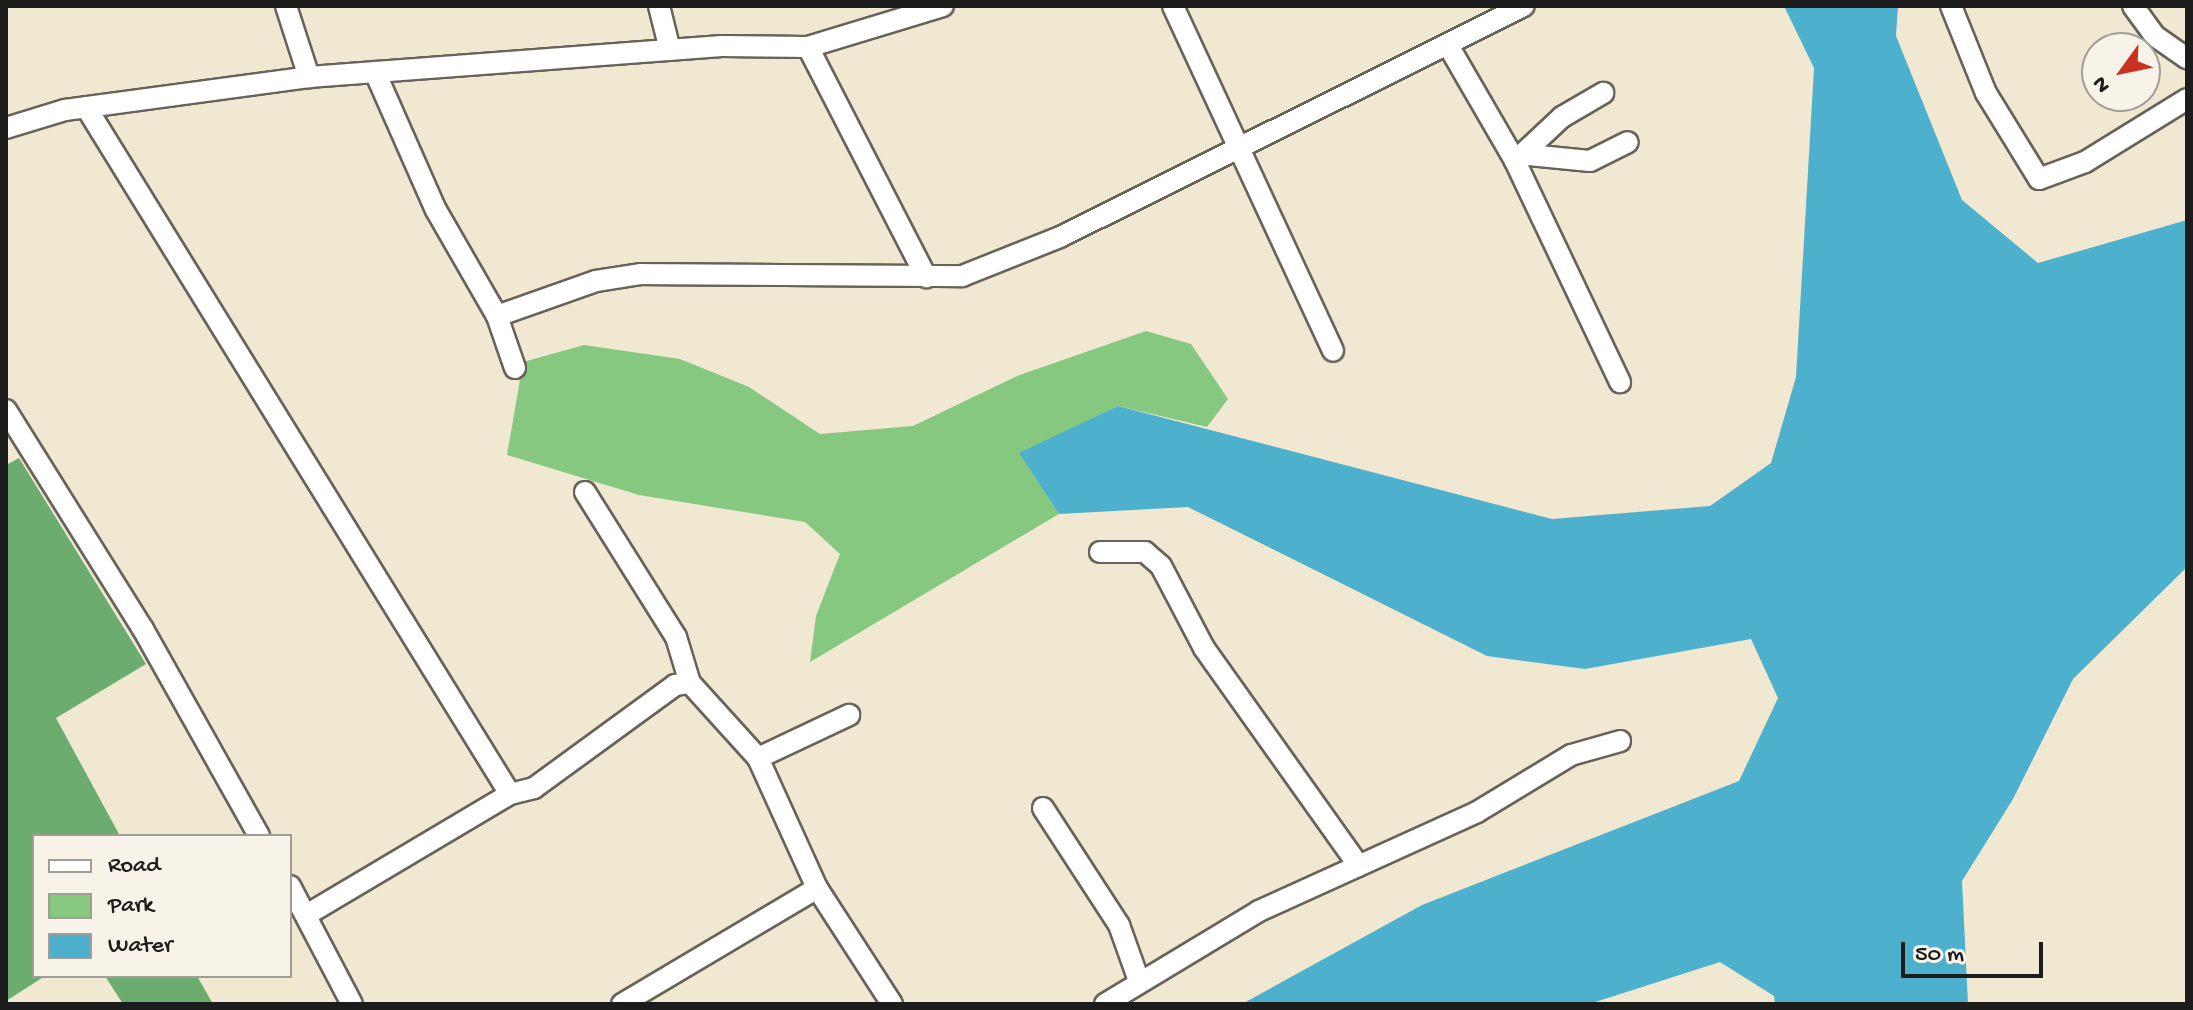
<!DOCTYPE html>
<html>
<head>
<meta charset="utf-8">
<style>
  body { margin:0 }
  #map { position:relative; width:2193px; height:1010px; overflow:hidden; background:#f1e8d1; font-family:"Gochi Hand",sans-serif }
  div>[style] { position:absolute }
  .green>* { inset:0; background:#86c880 }
  .forest>* { inset:0; background:#6cac6e }
  .water>* { inset:0; background:#4db0cc }
  .roads { filter:drop-shadow(2px 0 #67635b) drop-shadow(-2px 0 #67635b) drop-shadow(0 2px #67635b) drop-shadow(0 -2px #67635b) }
  .street>* { height:20px; margin:-10px; padding:0 10px; transform-origin:10px; border-radius:10px; background:#fff }
  span { translate:-50% -50%; white-space:nowrap; text-align:center; line-height:1.15; -webkit-text-stroke:7px #f7f3e8; paint-order:stroke }
  .frame { position:absolute; inset:0; border:8px solid #1c1c1c; pointer-events:none }
  .legend { position:absolute; left:32px; top:834px; width:260px; height:144px; box-sizing:border-box; background:#f7f3e8; border:2px solid #9f9d96; margin:0; padding:10px 14px; list-style:none; font-size:24px; color:#1c1c1c }
  .legend li { display:flex; align-items:center; gap:16px; height:40px }
  .legend b { width:40px; border:2px solid #9f9d96 }
  .north { position:absolute; left:2081px; top:32px; width:80px; height:80px; box-sizing:border-box; background:#f7f3e8; border:2px solid #9f9d96; border-radius:50%; rotate:237deg; font-size:22px; font-weight:700; line-height:32px; text-align:center; color:#1c1c1c }
  .north::after { content:''; display:block; margin:auto; width:28px; height:36px; background:#c8321e; clip-path:polygon(50% 0,100% 100%,50% 72%,0 100%) }
  .scale { position:absolute; left:1901px; top:942px; width:142px; height:36px; box-sizing:border-box; border:4px solid #1c1c1c; border-top:0; padding-left:10px; font-size:24px; line-height:28px; white-space:nowrap; color:#1c1c1c; -webkit-text-stroke:6px #f7f3e8; paint-order:stroke }
</style>
</head>
<body>
<div id="map">
  <div class="green">
    <div style="clip-path:polygon(1146px 331px,1191px 344px,1228px 399px,1207px 427px,1118px 406px,1020px 454px,1059px 514px,810px 662px,816px 616px,840px 554px,805px 522px,639px 495px,507px 455px,523px 362px,584px 345px,680px 359px,749px 387px,820px 434px,913px 426px,1017px 376px)"></div>
  </div>
  <div class="forest">
    <div style="clip-path:polygon(19px 458px,146px 664px,56px 718px,120px 836px,34px 836px,34px 976px,45px 976px,6px 1001px,6px 465px)"></div>
    <div style="clip-path:polygon(105px 976px,197px 976px,213px 1004px,123px 1004px)"></div>
  </div>
  <div class="water">
    <div style="clip-path:polygon(1784px 6px,1898px 6px,1896px 36px,1962px 200px,2038px 263px,2187px 220px,2187px 567px,2073px 679px,2013px 799px,1962px 881px,1968px 1004px,1775px 1004px,1774px 996px,1720px 962px,1589px 1004px,1242px 1004px,1422px 905px,1739px 781px,1778px 698px,1751px 639px,1585px 669px,1487px 656px,1188px 507px,1059px 514px,1019px 453px,1118px 406px,1552px 519px,1710px 506px,1771px 463px,1796px 377px,1814px 68px)"></div>
  </div>
  <div class="roads">
    <div class="street">
      <div style="left:286px;top:6px;width:75px;rotate:72.1deg"></div>
      <div style="left:659px;top:6px;width:45px;rotate:76deg"></div>
      <div style="left:1173px;top:6px;width:380px;rotate:65.1deg"></div>
      <div style="left:1951px;top:6px;width:94px;rotate:68.1deg"></div>
      <div style="left:1986px;top:93px;width:101px;rotate:58.4deg"></div>
      <div style="left:2039px;top:179px;width:49px;rotate:-20.3deg"></div>
      <div style="left:2085px;top:162px;width:120px;rotate:-31.7deg"></div>
      <div style="left:2133px;top:6px;width:37px;rotate:54deg"></div>
      <div style="left:2155px;top:36px;width:39px;rotate:35deg"></div>
      <div style="left:808px;top:47px;width:259px;rotate:62.8deg"></div>
      <div style="left:1449px;top:47px;width:132px;rotate:59.9deg"></div>
      <div style="left:1515px;top:161px;width:245px;rotate:64.6deg"></div>
      <div style="left:375px;top:72px;width:151px;rotate:66.2deg"></div>
      <div style="left:436px;top:210px;width:122px;rotate:60.1deg"></div>
      <div style="left:497px;top:316px;width:55px;rotate:70.9deg"></div>
      <div style="left:86px;top:107px;width:807px;rotate:58.32deg"></div>
      <div style="left:6px;top:128px;width:62px;rotate:-17deg"></div>
      <div style="left:65px;top:110px;width:246px;rotate:-7.7deg"></div>
      <div style="left:309px;top:77px;width:414px;rotate:-4.3deg"></div>
      <div style="left:722px;top:46px;width:86px;rotate:0.7deg"></div>
      <div style="left:808px;top:47px;width:141px;rotate:-16.9deg"></div>
      <div style="left:1529px;top:155px;width:61px;rotate:5.6deg"></div>
      <div style="left:1590px;top:161px;width:42px;rotate:-26.6deg"></div>
      <div style="left:1515px;top:161px;width:64px;rotate:-43.1deg"></div>
      <div style="left:1562px;top:117px;width:48px;rotate:-30.3deg"></div>
      <div style="left:497px;top:316px;width:105px;rotate:-19.5deg"></div>
      <div style="left:596px;top:281px;width:46px;rotate:-8.8deg"></div>
      <div style="left:641px;top:274px;width:321px;rotate:0.4deg"></div>
      <div style="left:962px;top:276px;width:105px;rotate:-21.7deg"></div>
      <div style="left:1060px;top:237px;width:518px;rotate:-26.47deg"></div>
      <div style="left:6px;top:410px;width:258px;rotate:58deg"></div>
      <div style="left:143px;top:629px;width:237px;rotate:60.7deg"></div>
      <div style="left:585px;top:492px;width:171px;rotate:57.9deg"></div>
      <div style="left:676px;top:637px;width:48px;rotate:73.1deg"></div>
      <div style="left:690px;top:683px;width:101px;rotate:47.8deg"></div>
      <div style="left:758px;top:758px;width:143px;rotate:65.6deg"></div>
      <div style="left:817px;top:888px;width:138px;rotate:57.1deg"></div>
      <div style="left:1100px;top:552px;width:45px"></div>
      <div style="left:1145px;top:552px;width:21px;rotate:41deg"></div>
      <div style="left:1161px;top:566px;width:93px;rotate:62.3deg"></div>
      <div style="left:1204px;top:648px;width:267px;rotate:54.6deg"></div>
      <div style="left:758px;top:758px;width:101px;rotate:-25.3deg"></div>
      <div style="left:1043px;top:808px;width:140px;rotate:57deg"></div>
      <div style="left:1119px;top:925px;width:59px;rotate:70.3deg"></div>
      <div style="left:290px;top:886px;width:133px;rotate:62.3deg"></div>
      <div style="left:308px;top:914px;width:235px;rotate:-30.7deg"></div>
      <div style="left:510px;top:794px;width:25px;rotate:-14deg"></div>
      <div style="left:534px;top:788px;width:175px;rotate:-36.1deg"></div>
      <div style="left:675px;top:685px;width:15px;rotate:-8deg"></div>
      <div style="left:622px;top:1004px;width:227px;rotate:-30.7deg"></div>
      <div style="left:1105px;top:1004px;width:180px;rotate:-31.1deg"></div>
      <div style="left:1259px;top:911px;width:239px;rotate:-24.4deg"></div>
      <div style="left:1477px;top:812px;width:110px;rotate:-31.2deg"></div>
      <div style="left:1571px;top:755px;width:51px;rotate:-15.9deg"></div>
    </div>
  </div>
  <div class="frame"></div>
  <ul class="legend">
  <li><b style="height:10px;background:#fff"></b>Road</li>
  <li><b style="height:22px;background:#86c880"></b>Park</li>
  <li><b style="height:22px;background:#4db0cc"></b>Water</li>
  </ul>
  <div class="north">N</div>
  <div class="scale">50 m</div>
</div>
</body>
</html>
